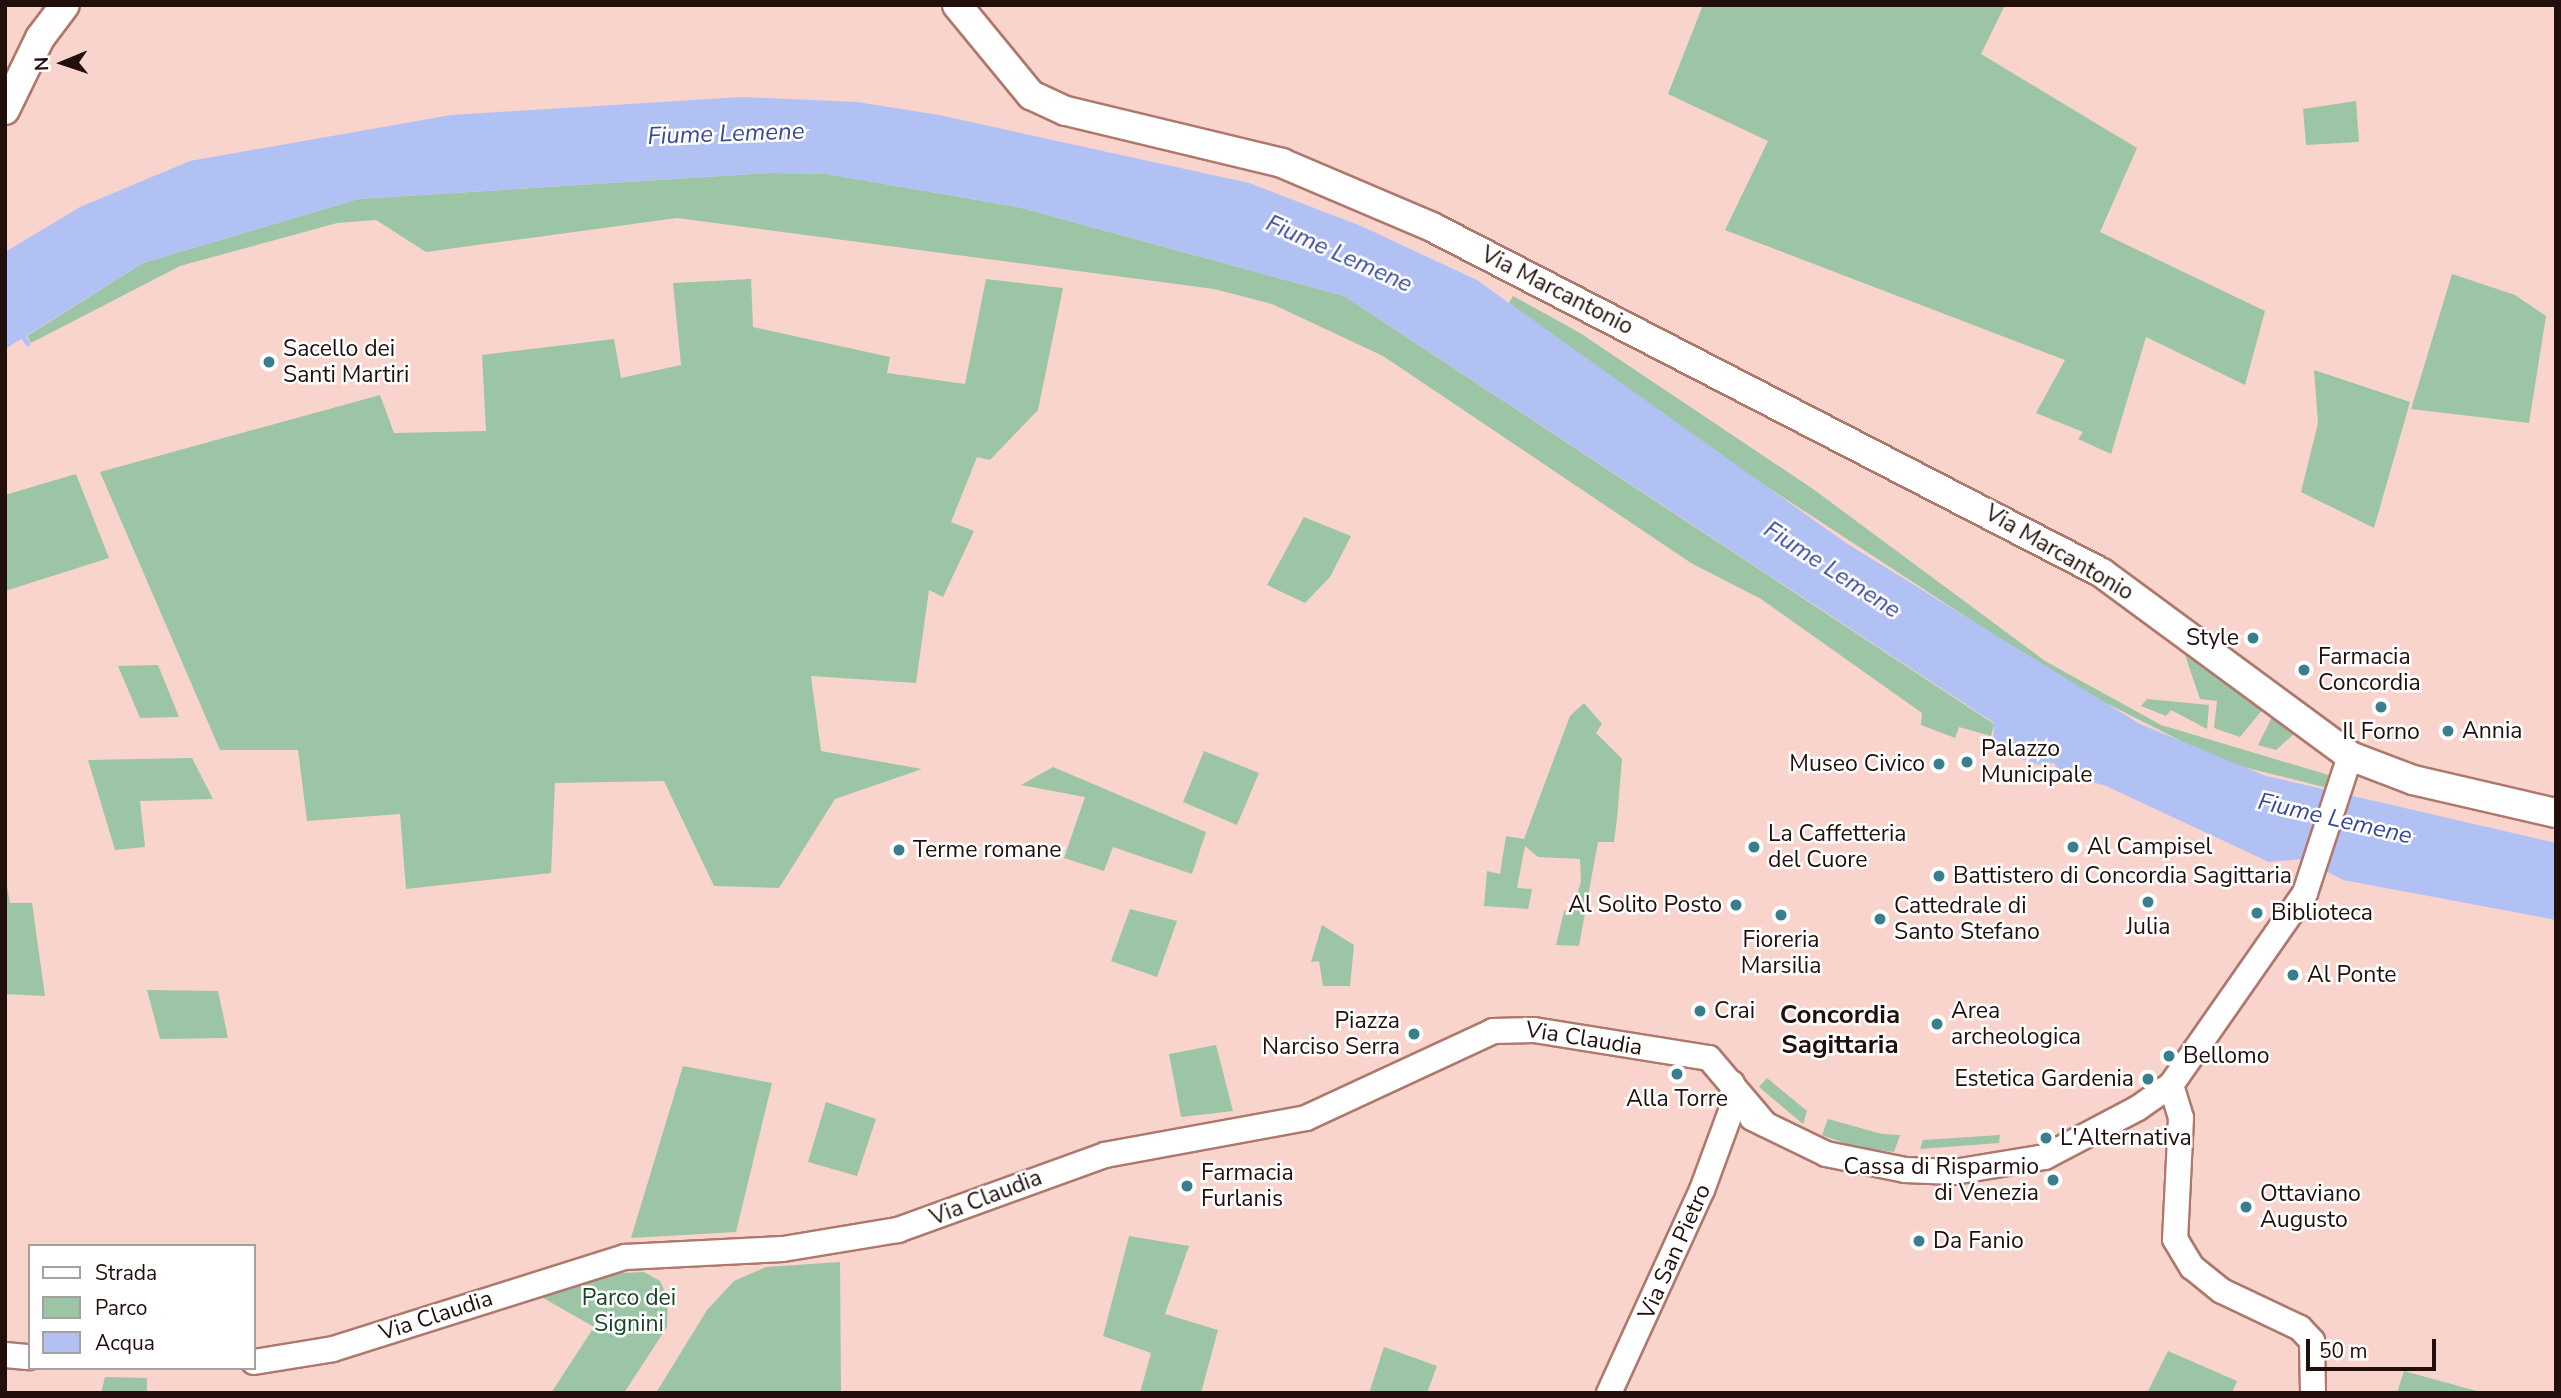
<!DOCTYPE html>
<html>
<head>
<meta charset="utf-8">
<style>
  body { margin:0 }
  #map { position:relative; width:2561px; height:1398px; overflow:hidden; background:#f8d4cd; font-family:"Nunito Sans",sans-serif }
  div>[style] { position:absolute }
  .green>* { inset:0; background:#9cc5a5 }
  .water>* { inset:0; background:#b2c1f4 }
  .stream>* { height:5px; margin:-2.5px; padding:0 2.5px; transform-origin:2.5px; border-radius:2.5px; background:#b2c1f4 }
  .roads { filter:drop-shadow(2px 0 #ae786d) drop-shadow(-2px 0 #ae786d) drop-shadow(0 2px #ae786d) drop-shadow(0 -2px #ae786d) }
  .tertiary>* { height:24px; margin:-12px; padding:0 12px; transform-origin:12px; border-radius:12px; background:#fff }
  .secondary>* { height:28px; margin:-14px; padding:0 14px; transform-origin:14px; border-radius:14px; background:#fff }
  .dots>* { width:19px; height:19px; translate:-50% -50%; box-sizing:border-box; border:4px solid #fff; border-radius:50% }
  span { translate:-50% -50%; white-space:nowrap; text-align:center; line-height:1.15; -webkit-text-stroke:5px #fff; paint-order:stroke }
  .street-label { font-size:23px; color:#220e0a }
  .poi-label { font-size:23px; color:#220e0a }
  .left { translate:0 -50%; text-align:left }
  .right { translate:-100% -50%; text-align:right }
  .park-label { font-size:23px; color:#164526 }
  .water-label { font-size:24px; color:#3a4994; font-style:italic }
  .quarter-label { font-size:26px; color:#220e0a; font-weight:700 }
  .frame { position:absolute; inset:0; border:7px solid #220e0a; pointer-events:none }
  .legend { position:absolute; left:28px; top:1244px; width:228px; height:126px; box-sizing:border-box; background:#fff; border:2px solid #a79f9d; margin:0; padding:9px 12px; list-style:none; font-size:21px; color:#220e0a }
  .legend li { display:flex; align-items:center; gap:14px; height:35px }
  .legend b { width:35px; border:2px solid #a79f9d }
  .north { position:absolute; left:28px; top:28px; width:70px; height:70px; -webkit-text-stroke:5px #fff; paint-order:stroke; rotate:268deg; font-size:19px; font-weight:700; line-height:28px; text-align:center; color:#220e0a }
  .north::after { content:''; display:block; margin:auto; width:24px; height:32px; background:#220e0a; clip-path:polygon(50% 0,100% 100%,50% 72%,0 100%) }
  .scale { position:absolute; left:2306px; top:1339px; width:130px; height:32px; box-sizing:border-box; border:4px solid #220e0a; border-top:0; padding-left:9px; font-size:21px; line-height:24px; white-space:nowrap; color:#220e0a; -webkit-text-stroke:5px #fff; paint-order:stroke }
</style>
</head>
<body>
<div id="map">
  <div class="green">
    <div style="clip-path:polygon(1703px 5px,2005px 5px,1981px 54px,2137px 148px,2100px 232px,2265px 311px,2245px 385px,2146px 337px,2111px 454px,2078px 439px,2083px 432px,2036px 413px,2065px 360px,1725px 230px,1768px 141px,1668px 94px)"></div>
    <div style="clip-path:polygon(2356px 101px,2359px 142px,2306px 145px,2303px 109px)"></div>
    <div style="clip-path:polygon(769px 173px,826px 174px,1018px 207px,1344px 296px,1994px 724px,1991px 736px,1959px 727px,1955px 738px,1921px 725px,1922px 713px,1761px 599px,1691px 563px,1383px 356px,1272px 304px,1214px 289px,677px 218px,426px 252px,376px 220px,337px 223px,180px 266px,31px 343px,27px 336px,143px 263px,358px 199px)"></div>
    <div style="clip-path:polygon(2452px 274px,2515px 295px,2546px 316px,2529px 423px,2411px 409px)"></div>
    <div style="clip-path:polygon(751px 279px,753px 327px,890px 357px,887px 373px,965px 384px,986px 279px,1063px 288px,1038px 410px,990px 460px,977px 457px,951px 522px,974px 531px,943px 597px,929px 590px,916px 683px,811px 676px,821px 751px,922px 769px,835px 799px,779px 888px,714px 886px,664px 781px,555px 783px,551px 873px,406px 889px,400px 814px,307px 821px,298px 750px,220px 750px,100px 472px,380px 395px,394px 433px,486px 431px,482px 355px,614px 339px,621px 378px,681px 365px,673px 283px)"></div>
    <div style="clip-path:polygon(1513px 296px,1580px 333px,1813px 489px,2045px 661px,2161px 725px,2332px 776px,2328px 788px,2223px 762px,2072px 686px,1726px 460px,1509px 303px)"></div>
    <div style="clip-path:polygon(2314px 370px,2410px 402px,2374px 528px,2301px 492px,2318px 423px)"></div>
    <div style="clip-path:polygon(76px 474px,109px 558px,5px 591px,5px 495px)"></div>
    <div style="clip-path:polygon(1304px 517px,1351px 536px,1330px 577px,1305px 603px,1267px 585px)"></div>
    <div style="clip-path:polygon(2185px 655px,2263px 709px,2240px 737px,2214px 728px,2217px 701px,2200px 699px)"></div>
    <div style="clip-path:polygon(158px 665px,179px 717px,140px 718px,118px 666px)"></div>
    <div style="clip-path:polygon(2147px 699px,2209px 705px,2207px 729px,2171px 710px,2166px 716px,2141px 706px)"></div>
    <div style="clip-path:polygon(1584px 703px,1602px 724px,1596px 733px,1622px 759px,1617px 819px,1614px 842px,1598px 842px,1579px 946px,1556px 945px,1564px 911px,1572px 909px,1581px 882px,1580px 859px,1538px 857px,1525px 846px,1517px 888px,1532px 889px,1528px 909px,1484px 906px,1487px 871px,1500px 874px,1506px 836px,1524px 839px,1570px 716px)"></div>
    <div style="clip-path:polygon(2272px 717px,2295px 733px,2276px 750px,2258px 745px)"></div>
    <div style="clip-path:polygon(1204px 751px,1259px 773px,1237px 825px,1183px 802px)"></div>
    <div style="clip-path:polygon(192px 758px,213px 799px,140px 801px,145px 847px,115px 850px,88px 760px)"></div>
    <div style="clip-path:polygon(1053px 767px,1206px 832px,1192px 874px,1113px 847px,1104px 871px,1064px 858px,1085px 797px,1021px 785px)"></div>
    <div style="clip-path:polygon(5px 876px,10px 903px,32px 903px,45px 996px,5px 994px)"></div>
    <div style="clip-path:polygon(1130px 909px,1177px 921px,1157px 977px,1111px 961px)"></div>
    <div style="clip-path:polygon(1322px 925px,1354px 945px,1350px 986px,1323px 986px,1319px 961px,1311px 962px)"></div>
    <div style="clip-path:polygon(147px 990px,218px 991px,228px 1038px,160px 1039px)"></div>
    <div style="clip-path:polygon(1216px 1045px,1233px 1111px,1181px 1117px,1169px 1054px)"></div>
    <div style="clip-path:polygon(683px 1066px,772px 1083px,736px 1232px,631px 1238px)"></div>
    <div style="clip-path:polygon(1767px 1078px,1807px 1111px,1803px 1124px,1759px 1087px)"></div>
    <div style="clip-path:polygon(826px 1102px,876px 1119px,857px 1176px,808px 1162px)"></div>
    <div style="clip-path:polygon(1828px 1119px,1882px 1134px,1900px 1135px,1894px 1152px,1855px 1147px,1822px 1135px)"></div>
    <div style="clip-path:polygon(2000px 1135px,1999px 1143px,1920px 1149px,1923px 1140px)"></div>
    <div style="clip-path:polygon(1129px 1236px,1189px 1246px,1165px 1314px,1218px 1330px,1201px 1393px,1140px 1393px,1151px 1353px,1103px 1336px)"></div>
    <div style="clip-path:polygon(840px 1262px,841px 1393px,656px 1393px,707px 1310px,734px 1281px,766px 1267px)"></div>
    <div style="clip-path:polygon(644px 1272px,660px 1281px,668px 1298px,667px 1327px,624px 1393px,551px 1393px,594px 1327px,538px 1295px,599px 1274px)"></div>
    <div style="clip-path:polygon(1384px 1347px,1437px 1366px,1427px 1393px,1369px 1393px)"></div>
    <div style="clip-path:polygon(2168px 1351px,2237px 1381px,2232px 1393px,2147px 1393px)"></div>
    <div style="clip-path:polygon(2404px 1371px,2484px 1393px,2397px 1393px)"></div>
    <div style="clip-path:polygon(105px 1377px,147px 1378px,147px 1393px,101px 1393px)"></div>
  </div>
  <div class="water">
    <div style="clip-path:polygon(742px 97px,857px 102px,939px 115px,1249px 183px,1361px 226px,1477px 280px,1846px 543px,2140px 724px,2266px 776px,2556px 843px,2556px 920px,2343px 880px,2303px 859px,2269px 862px,2106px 786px,2058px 772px,2054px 763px,2040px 765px,1993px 750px,1994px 723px,1344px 296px,1018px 207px,826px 174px,769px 173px,358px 199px,143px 263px,5px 349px,5px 252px,80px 207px,190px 161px,451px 115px)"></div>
  </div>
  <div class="stream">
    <div style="left:21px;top:333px;width:12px;rotate:59deg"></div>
  </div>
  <div class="roads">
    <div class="tertiary">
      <div style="left:2171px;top:1085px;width:34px;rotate:73deg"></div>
      <div style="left:2181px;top:1118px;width:121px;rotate:92.8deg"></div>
      <div style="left:2175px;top:1239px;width:33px;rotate:59deg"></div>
      <div style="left:2192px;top:1267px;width:38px;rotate:39deg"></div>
      <div style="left:2222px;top:1291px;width:86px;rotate:25.4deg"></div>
      <div style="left:2300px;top:1328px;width:18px;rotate:47deg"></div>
      <div style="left:2312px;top:1341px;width:52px;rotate:88.9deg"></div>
      <div style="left:1752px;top:1118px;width:82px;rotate:25.9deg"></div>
      <div style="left:1826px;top:1154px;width:81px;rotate:11.4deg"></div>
      <div style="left:1905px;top:1170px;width:49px;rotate:2.3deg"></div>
      <div style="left:1954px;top:1172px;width:92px;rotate:-9.4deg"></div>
      <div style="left:2045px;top:1157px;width:105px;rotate:-27.8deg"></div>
      <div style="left:2138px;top:1108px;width:40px;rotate:-34.9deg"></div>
      <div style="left:2171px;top:1085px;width:234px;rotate:-55.1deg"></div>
      <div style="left:2305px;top:893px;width:144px;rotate:-71.8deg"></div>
      <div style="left:5px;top:1355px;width:25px;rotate:5deg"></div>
      <div style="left:254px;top:1362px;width:80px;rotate:-9.3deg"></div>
      <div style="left:333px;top:1349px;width:306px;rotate:-17.5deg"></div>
      <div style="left:625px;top:1257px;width:158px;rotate:-2.9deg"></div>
      <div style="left:783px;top:1249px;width:117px;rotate:-9.4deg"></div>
      <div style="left:898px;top:1230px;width:220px;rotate:-19.9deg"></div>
      <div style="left:1105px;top:1155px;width:204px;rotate:-10.4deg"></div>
      <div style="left:1306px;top:1118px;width:206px;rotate:-24.9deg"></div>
      <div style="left:1493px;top:1031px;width:41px;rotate:-1.4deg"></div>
      <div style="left:1534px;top:1030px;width:177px;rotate:9.1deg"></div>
      <div style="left:1709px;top:1058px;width:87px;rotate:49.7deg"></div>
      <div style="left:1609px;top:1393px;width:223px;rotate:-65.4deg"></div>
      <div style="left:1702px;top:1190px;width:93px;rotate:-69.8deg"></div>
      <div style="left:1734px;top:1103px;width:20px;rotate:-96deg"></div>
    </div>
    <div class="secondary">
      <div style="left:957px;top:5px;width:117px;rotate:50.6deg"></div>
      <div style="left:1031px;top:95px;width:38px;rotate:25deg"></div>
      <div style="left:1066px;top:111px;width:222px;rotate:13.5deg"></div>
      <div style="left:1282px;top:163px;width:163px;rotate:23.1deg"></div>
      <div style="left:1432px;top:227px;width:754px;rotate:27.31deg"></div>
      <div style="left:2102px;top:573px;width:308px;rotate:36.4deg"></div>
      <div style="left:2350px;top:756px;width:67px;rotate:20.9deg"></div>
      <div style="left:2413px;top:780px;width:147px;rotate:13deg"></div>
      <div style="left:5px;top:110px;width:80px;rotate:-64.1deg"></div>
      <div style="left:40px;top:38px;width:41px;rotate:-52.9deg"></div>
    </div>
  </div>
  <div class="dots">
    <div style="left:269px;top:362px;background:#397e8c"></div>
    <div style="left:2253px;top:638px;background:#397e8c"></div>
    <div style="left:2304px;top:670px;background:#397e8c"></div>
    <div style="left:2381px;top:707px;background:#397e8c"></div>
    <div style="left:2448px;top:731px;background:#397e8c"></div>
    <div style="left:1967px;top:762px;background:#397e8c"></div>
    <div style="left:1939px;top:764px;background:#397e8c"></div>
    <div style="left:1754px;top:847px;background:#397e8c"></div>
    <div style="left:2073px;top:847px;background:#397e8c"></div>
    <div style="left:899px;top:850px;background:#397e8c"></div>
    <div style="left:1939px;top:876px;background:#397e8c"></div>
    <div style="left:2148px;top:902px;background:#397e8c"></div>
    <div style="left:1736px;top:905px;background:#397e8c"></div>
    <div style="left:2257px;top:913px;background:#397e8c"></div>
    <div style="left:1781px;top:915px;background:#397e8c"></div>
    <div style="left:1880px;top:919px;background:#397e8c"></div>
    <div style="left:2293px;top:975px;background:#397e8c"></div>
    <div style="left:1700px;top:1011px;background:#397e8c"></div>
    <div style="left:1937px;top:1024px;background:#397e8c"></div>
    <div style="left:1414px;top:1034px;background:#397e8c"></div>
    <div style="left:2169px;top:1056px;background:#397e8c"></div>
    <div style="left:1677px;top:1074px;background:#397e8c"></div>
    <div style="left:2148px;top:1079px;background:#397e8c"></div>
    <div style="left:2046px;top:1138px;background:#397e8c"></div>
    <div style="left:2053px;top:1180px;background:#397e8c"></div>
    <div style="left:1187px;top:1186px;background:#397e8c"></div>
    <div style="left:2246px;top:1207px;background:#397e8c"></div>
    <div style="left:1919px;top:1241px;background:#397e8c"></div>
  </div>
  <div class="street-label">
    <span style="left:1557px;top:291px;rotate:27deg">Via Marcantonio</span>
    <span style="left:2059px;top:553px;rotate:30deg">Via Marcantonio</span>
    <span style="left:1584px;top:1039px;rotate:9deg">Via Claudia</span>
    <span style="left:986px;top:1198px;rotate:-21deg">Via Claudia</span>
    <span style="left:1675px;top:1252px;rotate:-66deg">Via San Pietro</span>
    <span style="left:436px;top:1316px;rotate:-18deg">Via Claudia</span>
  </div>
  <div class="poi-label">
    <span class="left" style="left:283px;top:362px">Sacello dei<br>Santi Martiri</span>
    <span class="right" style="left:2239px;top:638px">Style</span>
    <span class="left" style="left:2318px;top:670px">Farmacia<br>Concordia</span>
    <span class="left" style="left:2462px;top:731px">Annia</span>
    <span style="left:2381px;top:732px">Il Forno</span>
    <span class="left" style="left:1981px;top:762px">Palazzo<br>Municipale</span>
    <span class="right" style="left:1925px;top:764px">Museo Civico</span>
    <span class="left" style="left:1768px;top:847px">La Caffetteria<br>del Cuore</span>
    <span class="left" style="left:2087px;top:847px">Al Campisel</span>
    <span class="left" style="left:913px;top:850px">Terme romane</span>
    <span class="left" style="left:1953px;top:876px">Battistero di Concordia Sagittaria</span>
    <span class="right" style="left:1722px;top:905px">Al Solito Posto</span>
    <span class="left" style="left:1894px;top:919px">Cattedrale di<br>Santo Stefano</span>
    <span class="left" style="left:2271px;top:913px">Biblioteca</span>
    <span style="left:2148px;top:927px">Julia</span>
    <span style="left:1781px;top:953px">Fioreria<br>Marsilia</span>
    <span class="left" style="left:2307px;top:975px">Al Ponte</span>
    <span class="left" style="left:1714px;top:1011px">Crai</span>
    <span class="left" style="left:1951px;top:1024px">Area<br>archeologica</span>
    <span class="right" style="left:1400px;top:1034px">Piazza<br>Narciso Serra</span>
    <span class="left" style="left:2183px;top:1056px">Bellomo</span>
    <span class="right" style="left:2134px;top:1079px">Estetica Gardenia</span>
    <span style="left:1677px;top:1099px">Alla Torre</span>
    <span class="left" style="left:2060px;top:1138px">L'Alternativa</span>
    <span class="right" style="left:2039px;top:1180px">Cassa di Risparmio<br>di Venezia</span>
    <span class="left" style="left:1201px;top:1186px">Farmacia<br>Furlanis</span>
    <span class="left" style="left:2260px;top:1207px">Ottaviano<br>Augusto</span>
    <span class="left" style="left:1933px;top:1241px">Da Fanio</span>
  </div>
  <div class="park-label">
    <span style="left:629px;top:1311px">Parco dei<br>Signini</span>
  </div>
  <div class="water-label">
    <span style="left:726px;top:134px;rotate:-2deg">Fiume Lemene</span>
    <span style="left:1339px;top:254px;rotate:24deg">Fiume Lemene</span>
    <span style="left:1832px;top:570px;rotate:33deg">Fiume Lemene</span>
    <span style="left:2335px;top:819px;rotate:13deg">Fiume Lemene</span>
  </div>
  <div class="quarter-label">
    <span style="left:1840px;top:1030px">Concordia<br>Sagittaria</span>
  </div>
  <div class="frame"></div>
  <ul class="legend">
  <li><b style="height:9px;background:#fff"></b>Strada</li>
  <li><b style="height:19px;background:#9cc5a5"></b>Parco</li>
  <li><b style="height:19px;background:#b2c1f4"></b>Acqua</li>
  </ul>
  <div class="north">N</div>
  <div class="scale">50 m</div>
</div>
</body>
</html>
